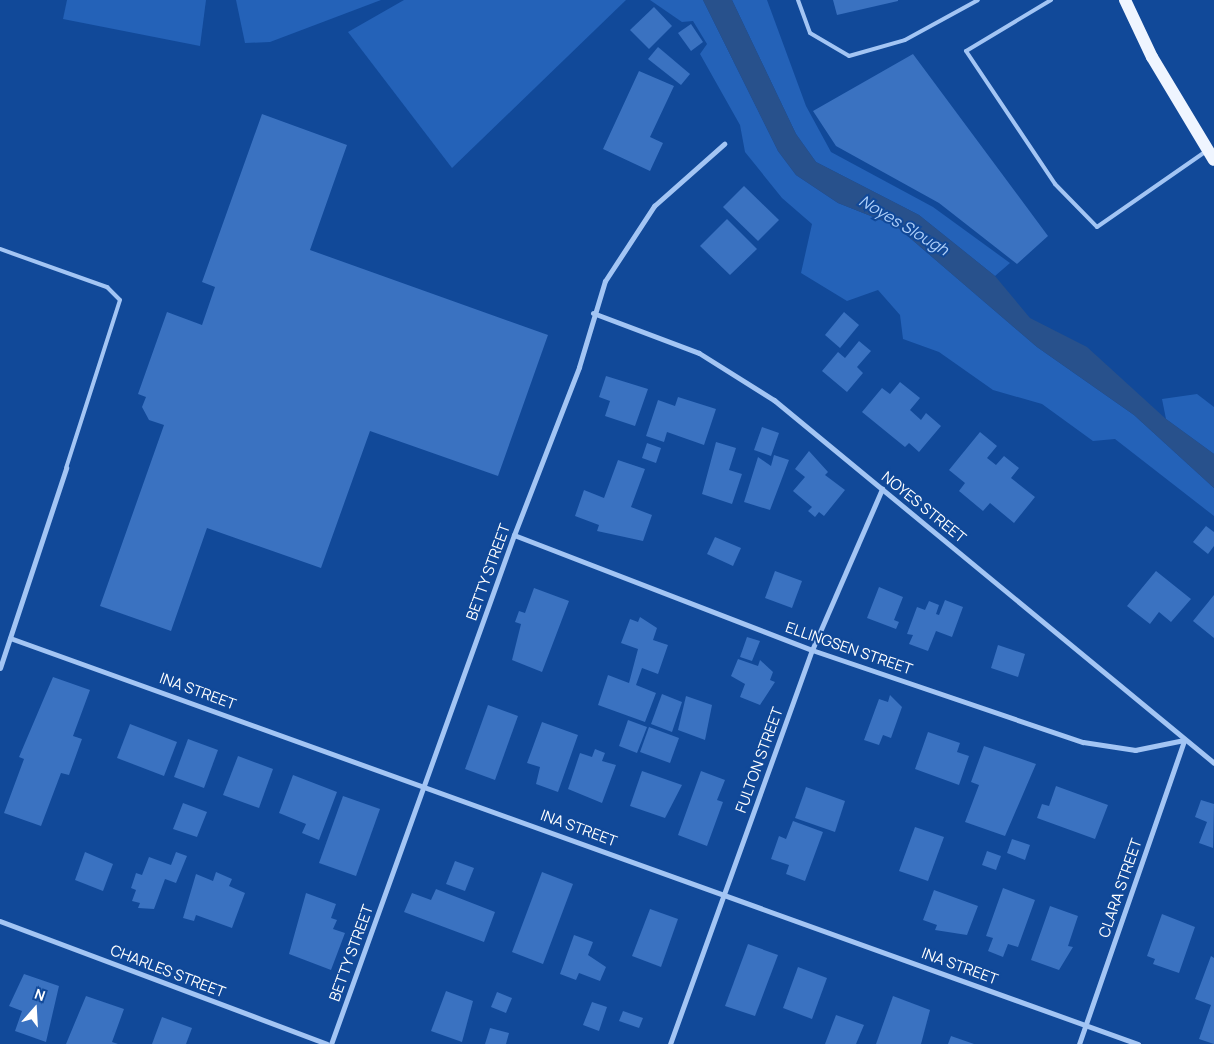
<!DOCTYPE html>
<html>
<head>
<meta charset="utf-8">
<style>
  body { margin:0 }
  #map { position:relative; width:1214px; height:1044px; overflow:hidden; background:#114999; font-family:Manrope,sans-serif }
  div>[style] { position:absolute }
  .green>* { inset:0; background:#2462b8 }
  .water>* { inset:0; background:#28518c }
  .building>* { inset:0; background:#3a72c1 }
  .service>* { height:4px; margin:-2px; padding:0 2px; transform-origin:2px; border-radius:2px; background:#a3c5f4 }
  .minor>* { height:5px; margin:-2.5px; padding:0 2.5px; transform-origin:2.5px; border-radius:2.5px; background:#a3c5f4 }
  .primary>* { height:12px; margin:-6px; padding:0 6px; transform-origin:6px; border-radius:6px; background:#eff5ff }
  span { translate:-50% -50%; white-space:nowrap; text-align:center; line-height:1.15; -webkit-text-stroke:4px #114999; paint-order:stroke }
  .street-label { font-size:15px; color:#fff }
  .water-label { font-size:16px; color:#afd0fa; font-style:italic }
  .north { position:absolute; left:10px; top:984px; width:50px; height:50px; -webkit-text-stroke:4px #114999; paint-order:stroke; rotate:19deg; font-size:14px; font-weight:700; line-height:20px; text-align:center; color:#fff }
  .north::after { content:''; display:block; margin:auto; width:18px; height:22px; background:#fff; clip-path:polygon(50% 0,100% 100%,50% 72%,0 100%) }
</style>
</head>
<body>
<div id="map">
  <div class="green">
    <div style="clip-path:polygon(67px 0,206px 0,200px 46px,63px 19px)"></div>
    <div style="clip-path:polygon(236px 0,381px 0,270px 42px,245px 43px)"></div>
    <div style="clip-path:polygon(404px 0,626px 0,452px 168px,348px 32px)"></div>
    <div style="clip-path:polygon(650px 0,703px 0,778px 151px,796px 175px,838px 203px,896px 226px,1037px 347px,1134px 415px,1214px 488px,1214px 516px,1115px 439px,1093px 441px,1042px 404px,993px 390px,939px 352px,903px 339px,900px 315px,878px 290px,847px 301px,801px 273px,812px 224px,782px 198px,745px 152px,740px 125px,700px 54px,707px 44px,693px 21px,682px 22px)"></div>
    <div style="clip-path:polygon(732px 0,767px 0,806px 106px,831px 152px,933px 207px,1010px 263px,995px 276px,919px 215px,816px 162px,796px 134px)"></div>
    <div style="clip-path:polygon(1197px 394px,1214px 407px,1214px 454px,1166px 419px,1162px 399px)"></div>
  </div>
  <div class="water">
    <div style="clip-path:polygon(703px 0,732px 0,796px 134px,816px 162px,919px 215px,995px 276px,1030px 318px,1087px 347px,1166px 419px,1214px 454px,1214px 488px,1134px 415px,1037px 347px,896px 226px,838px 203px,796px 175px,778px 151px)"></div>
  </div>
  <div class="building">
    <div style="clip-path:polygon(833px 0,898px 0,898px 1px,837px 15px)"></div>
    <div style="clip-path:polygon(654px 7px,672px 26px,649px 49px,630px 30px)"></div>
    <div style="clip-path:polygon(691px 24px,703px 42px,691px 51px,678px 33px)"></div>
    <div style="clip-path:polygon(658px 47px,690px 74px,681px 85px,648px 59px)"></div>
    <div style="clip-path:polygon(913px 54px,1048px 236px,1017px 264px,939px 203px,836px 146px,813px 111px)"></div>
    <div style="clip-path:polygon(639px 71px,674px 86px,650px 137px,663px 143px,650px 171px,603px 149px)"></div>
    <div style="clip-path:polygon(262px 114px,347px 145px,310px 250px,548px 335px,498px 476px,370px 431px,321px 568px,207px 528px,171px 631px,100px 606px,164px 425px,149px 420px,142px 407px,146px 397px,138px 394px,167px 312px,202px 325px,215px 287px,202px 282px)"></div>
    <div style="clip-path:polygon(744px 186px,779px 220px,758px 241px,723px 207px)"></div>
    <div style="clip-path:polygon(727px 219px,757px 249px,730px 275px,700px 246px)"></div>
    <div style="clip-path:polygon(844px 312px,859px 325px,840px 348px,825px 335px)"></div>
    <div style="clip-path:polygon(859px 341px,871px 351px,857px 367px,863px 373px,847px 392px,822px 371px,838px 352px,845px 358px)"></div>
    <div style="clip-path:polygon(606px 376px,648px 389px,635px 426px,605px 416px,610px 401px,599px 397px)"></div>
    <div style="clip-path:polygon(900px 382px,920px 398px,910px 410px,921px 420px,926px 413px,941px 426px,919px 452px,909px 443px,905px 447px,862px 412px,882px 388px,890px 394px)"></div>
    <div style="clip-path:polygon(678px 397px,716px 409px,704px 445px,667px 432px,664px 442px,646px 436px,658px 400px,675px 406px)"></div>
    <div style="clip-path:polygon(762px 427px,779px 433px,771px 456px,754px 450px)"></div>
    <div style="clip-path:polygon(980px 432px,997px 446px,987px 458px,996px 465px,1004px 456px,1019px 468px,1011px 478px,1035px 497px,1014px 523px,990px 503px,983px 511px,959px 491px,965px 483px,949px 470px)"></div>
    <div style="clip-path:polygon(716px 442px,736px 448px,729px 470px,742px 474px,732px 504px,702px 494px)"></div>
    <div style="clip-path:polygon(647px 443px,661px 448px,656px 463px,642px 458px)"></div>
    <div style="clip-path:polygon(809px 451px,828px 472px,825px 475px,845px 490px,824px 516px,819px 512px,815px 517px,808px 511px,812px 507px,793px 491px,805px 477px,795px 469px)"></div>
    <div style="clip-path:polygon(774px 455px,789px 460px,770px 510px,744px 502px,758px 457px,771px 466px)"></div>
    <div style="clip-path:polygon(618px 460px,645px 469px,631px 507px,652px 515px,643px 541px,597px 531px,599px 525px,575px 516px,584px 490px,604px 498px)"></div>
    <div style="clip-path:polygon(1206px 526px,1214px 532px,1214px 546px,1208px 554px,1193px 542px)"></div>
    <div style="clip-path:polygon(715px 537px,741px 548px,733px 566px,707px 554px)"></div>
    <div style="clip-path:polygon(775px 571px,802px 581px,792px 608px,765px 598px)"></div>
    <div style="clip-path:polygon(1156px 571px,1191px 599px,1171px 622px,1159px 612px,1150px 624px,1127px 606px)"></div>
    <div style="clip-path:polygon(879px 587px,903px 597px,894px 620px,899px 622px,896px 629px,867px 618px)"></div>
    <div style="clip-path:polygon(534px 588px,569px 601px,542px 672px,512px 660px,521px 624px,515px 622px,519px 611px,525px 613px)"></div>
    <div style="clip-path:polygon(1214px 595px,1214px 638px,1193px 621px)"></div>
    <div style="clip-path:polygon(945px 600px,963px 607px,952px 637px,936px 631px,928px 651px,909px 644px,913px 635px,907px 634px,917px 607px,925px 610px,929px 601px,939px 605px,936px 614px,939px 615px)"></div>
    <div style="clip-path:polygon(640px 617px,657px 628px,653px 640px,668px 645px,658px 674px,642px 668px,636px 685px,656px 693px,645px 722px,598px 705px,608px 675px,629px 683px,638px 649px,621px 643px,630px 619px,638px 622px)"></div>
    <div style="clip-path:polygon(747px 637px,760px 641px,752px 661px,740px 657px)"></div>
    <div style="clip-path:polygon(998px 645px,1025px 654px,1018px 677px,991px 668px)"></div>
    <div style="clip-path:polygon(738px 659px,758px 666px,760px 660px,773px 672px,770px 680px,775px 682px,760px 705px,740px 697px,745px 684px,731px 676px)"></div>
    <div style="clip-path:polygon(53px 677px,90px 690px,73px 736px,82px 739px,69px 775px,61px 773px,41px 826px,4px 813px,24px 759px,19px 757px)"></div>
    <div style="clip-path:polygon(662px 694px,682px 702px,672px 732px,651px 724px)"></div>
    <div style="clip-path:polygon(890px 695px,902px 707px,891px 738px,883px 735px,879px 745px,864px 740px,879px 699px,888px 702px)"></div>
    <div style="clip-path:polygon(686px 696px,712px 705px,705px 740px,678px 730px)"></div>
    <div style="clip-path:polygon(488px 705px,518px 716px,495px 780px,465px 769px)"></div>
    <div style="clip-path:polygon(628px 720px,647px 727px,637px 753px,619px 746px)"></div>
    <div style="clip-path:polygon(542px 722px,578px 735px,558px 792px,536px 784px,540px 767px,527px 763px)"></div>
    <div style="clip-path:polygon(130px 724px,177px 742px,164px 776px,117px 758px)"></div>
    <div style="clip-path:polygon(649px 727px,679px 738px,670px 763px,640px 752px)"></div>
    <div style="clip-path:polygon(928px 732px,960px 743px,957px 752px,969px 756px,959px 785px,915px 769px)"></div>
    <div style="clip-path:polygon(188px 739px,218px 750px,204px 788px,174px 777px)"></div>
    <div style="clip-path:polygon(984px 746px,1036px 764px,1005px 836px,965px 822px,979px 785px,971px 782px)"></div>
    <div style="clip-path:polygon(595px 749px,605px 753px,602px 761px,616px 765px,602px 803px,568px 789px,580px 753px,592px 757px)"></div>
    <div style="clip-path:polygon(238px 756px,273px 769px,259px 808px,223px 795px)"></div>
    <div style="clip-path:polygon(642px 771px,682px 785px,665px 818px,630px 806px)"></div>
    <div style="clip-path:polygon(701px 771px,725px 780px,717px 800px,723px 802px,707px 846px,678px 835px)"></div>
    <div style="clip-path:polygon(293px 775px,337px 792px,319px 840px,302px 833px,306px 824px,279px 813px)"></div>
    <div style="clip-path:polygon(1056px 786px,1108px 805px,1095px 839px,1037px 818px,1042px 804px,1049px 806px)"></div>
    <div style="clip-path:polygon(806px 787px,845px 801px,835px 832px,795px 818px)"></div>
    <div style="clip-path:polygon(343px 796px,380px 809px,356px 876px,319px 863px)"></div>
    <div style="clip-path:polygon(1201px 800px,1214px 804px,1213px 848px,1199px 843px,1207px 822px,1195px 817px)"></div>
    <div style="clip-path:polygon(183px 803px,207px 812px,197px 837px,173px 829px)"></div>
    <div style="clip-path:polygon(793px 821px,823px 832px,805px 881px,786px 874px,789px 865px,771px 859px,779px 836px,786px 839px)"></div>
    <div style="clip-path:polygon(915px 827px,944px 837px,928px 881px,899px 871px)"></div>
    <div style="clip-path:polygon(1012px 839px,1030px 845px,1025px 860px,1007px 853px)"></div>
    <div style="clip-path:polygon(987px 851px,1001px 856px,996px 870px,982px 865px)"></div>
    <div style="clip-path:polygon(85px 852px,113px 864px,103px 891px,75px 880px)"></div>
    <div style="clip-path:polygon(176px 852px,187px 856px,176px 883px,165px 879px,154px 909px,138px 908px,140px 903px,132px 901px,136px 890px,131px 888px,136px 873px,142px 875px,149px 857px,171px 865px)"></div>
    <div style="clip-path:polygon(455px 861px,474px 868px,465px 891px,446px 884px)"></div>
    <div style="clip-path:polygon(216px 872px,232px 879px,229px 886px,245px 893px,232px 928px,196px 915px,194px 921px,183px 918px,196px 874px,213px 881px)"></div>
    <div style="clip-path:polygon(542px 872px,573px 884px,543px 964px,512px 952px)"></div>
    <div style="clip-path:polygon(1003px 888px,1035px 900px,1018px 947px,1008px 944px,1003px 957px,988px 951px,993px 938px,986px 936px)"></div>
    <div style="clip-path:polygon(436px 889px,495px 912px,484px 942px,404px 912px,412px 893px,431px 900px)"></div>
    <div style="clip-path:polygon(934px 890px,978px 906px,967px 935px,935px 930px,937px 925px,923px 920px)"></div>
    <div style="clip-path:polygon(306px 893px,336px 904px,331px 918px,337px 920px,333px 929px,345px 933px,331px 970px,289px 954px)"></div>
    <div style="clip-path:polygon(1050px 906px,1078px 916px,1068px 946px,1073px 947px,1059px 970px,1031px 960px)"></div>
    <div style="clip-path:polygon(650px 909px,678px 919px,661px 967px,632px 956px)"></div>
    <div style="clip-path:polygon(1162px 914px,1195px 927px,1179px 973px,1153px 964px,1155px 959px,1147px 956px)"></div>
    <div style="clip-path:polygon(574px 935px,593px 942px,588px 955px,606px 967px,600px 981px,579px 973px,576px 980px,560px 974px)"></div>
    <div style="clip-path:polygon(748px 944px,778px 955px,755px 1016px,725px 1006px)"></div>
    <div style="clip-path:polygon(1211px 956px,1214px 958px,1214px 1044px,1199px 1039px,1211px 1005px,1195px 999px)"></div>
    <div style="clip-path:polygon(798px 967px,827px 978px,812px 1019px,783px 1008px)"></div>
    <div style="clip-path:polygon(24px 974px,59px 986px,46px 1042px,15px 1031px,22px 1011px,9px 1006px)"></div>
    <div style="clip-path:polygon(446px 991px,473px 1001px,462px 1042px,431px 1031px)"></div>
    <div style="clip-path:polygon(497px 992px,512px 998px,506px 1013px,491px 1007px)"></div>
    <div style="clip-path:polygon(86px 996px,124px 1009px,112px 1042px,118px 1044px,66px 1044px)"></div>
    <div style="clip-path:polygon(893px 996px,930px 1010px,921px 1044px,876px 1044px)"></div>
    <div style="clip-path:polygon(592px 1002px,607px 1007px,599px 1031px,583px 1025px)"></div>
    <div style="clip-path:polygon(623px 1011px,643px 1018px,639px 1028px,619px 1021px)"></div>
    <div style="clip-path:polygon(836px 1015px,864px 1025px,856px 1044px,825px 1044px)"></div>
    <div style="clip-path:polygon(162px 1017px,192px 1028px,186px 1044px,152px 1044px)"></div>
    <div style="clip-path:polygon(490px 1028px,509px 1033px,506px 1044px,485px 1044px)"></div>
    <div style="clip-path:polygon(951px 1036px,974px 1044px,948px 1044px)"></div>
  </div>
  <div class="service">
    <div style="left:798px;top:0;width:35px;rotate:70deg"></div>
    <div style="left:810px;top:33px;width:45px;rotate:30.5deg"></div>
    <div style="left:849px;top:56px;width:58px;rotate:-15.9deg"></div>
    <div style="left:905px;top:40px;width:83px;rotate:-28.7deg"></div>
    <div style="left:1051px;top:0;width:99px;rotate:149deg"></div>
    <div style="left:966px;top:51px;width:160px;rotate:56.2deg"></div>
    <div style="left:1055px;top:184px;width:60px;rotate:45.7deg"></div>
    <div style="left:1097px;top:227px;width:131px;rotate:-34.8deg"></div>
    <div style="left:0;top:249px;width:114px;rotate:19.6deg"></div>
    <div style="left:107px;top:287px;width:18px;rotate:45deg"></div>
    <div style="left:120px;top:300px;width:176px;rotate:107.8deg"></div>
  </div>
  <div class="minor">
    <div style="left:593px;top:313px;width:113px;rotate:20.7deg"></div>
    <div style="left:699px;top:353px;width:89px;rotate:32.1deg"></div>
    <div style="left:774px;top:400px;width:570px;rotate:39.52deg"></div>
    <div style="left:514px;top:535px;width:319px;rotate:21.1deg"></div>
    <div style="left:812px;top:650px;width:286px;rotate:18.8deg"></div>
    <div style="left:1083px;top:742px;width:53px;rotate:8.7deg"></div>
    <div style="left:1135px;top:750px;width:50px;rotate:-11.5deg"></div>
    <div style="left:10px;top:638px;width:1199px;rotate:19.8deg"></div>
    <div style="left:0;top:668px;width:211px;rotate:-71.7deg"></div>
    <div style="left:0;top:921px;width:349px;rotate:20.6deg"></div>
    <div style="left:331px;top:1044px;width:541px;rotate:-70.23deg"></div>
    <div style="left:514px;top:535px;width:180px;rotate:-68.8deg"></div>
    <div style="left:579px;top:367px;width:90px;rotate:-73.2deg"></div>
    <div style="left:605px;top:281px;width:90px;rotate:-56.8deg"></div>
    <div style="left:654px;top:206px;width:94px;rotate:-41.5deg"></div>
    <div style="left:670px;top:1044px;width:419px;rotate:-70.2deg"></div>
    <div style="left:812px;top:650px;width:176px;rotate:-66.5deg"></div>
    <div style="left:1079px;top:1044px;width:322px;rotate:-70.9deg"></div>
  </div>
  <div class="primary">
    <div style="left:1125px;top:0;width:63px;rotate:64.7deg"></div>
    <div style="left:1152px;top:57px;width:120px;rotate:59deg"></div>
  </div>
  <div class="street-label">
    <span style="left:924px;top:507px;rotate:39deg">NOYES STREET</span>
    <span style="left:488px;top:572px;rotate:-70deg">BETTY STREET</span>
    <span style="left:849px;top:648px;rotate:19deg">ELLINGSEN STREET</span>
    <span style="left:198px;top:691px;rotate:20deg">INA STREET</span>
    <span style="left:759px;top:760px;rotate:-70deg">FULTON STREET</span>
    <span style="left:579px;top:828px;rotate:20deg">INA STREET</span>
    <span style="left:1120px;top:888px;rotate:-71deg">CLARA STREET</span>
    <span style="left:351px;top:953px;rotate:-70deg">BETTY STREET</span>
    <span style="left:960px;top:966px;rotate:20deg">INA STREET</span>
    <span style="left:168px;top:971px;rotate:21deg">CHARLES STREET</span>
  </div>
  <div class="water-label">
    <span style="left:904px;top:225px;rotate:31deg">Noyes Slough</span>
  </div>
  <div class="north">N</div>
</div>
</body>
</html>
